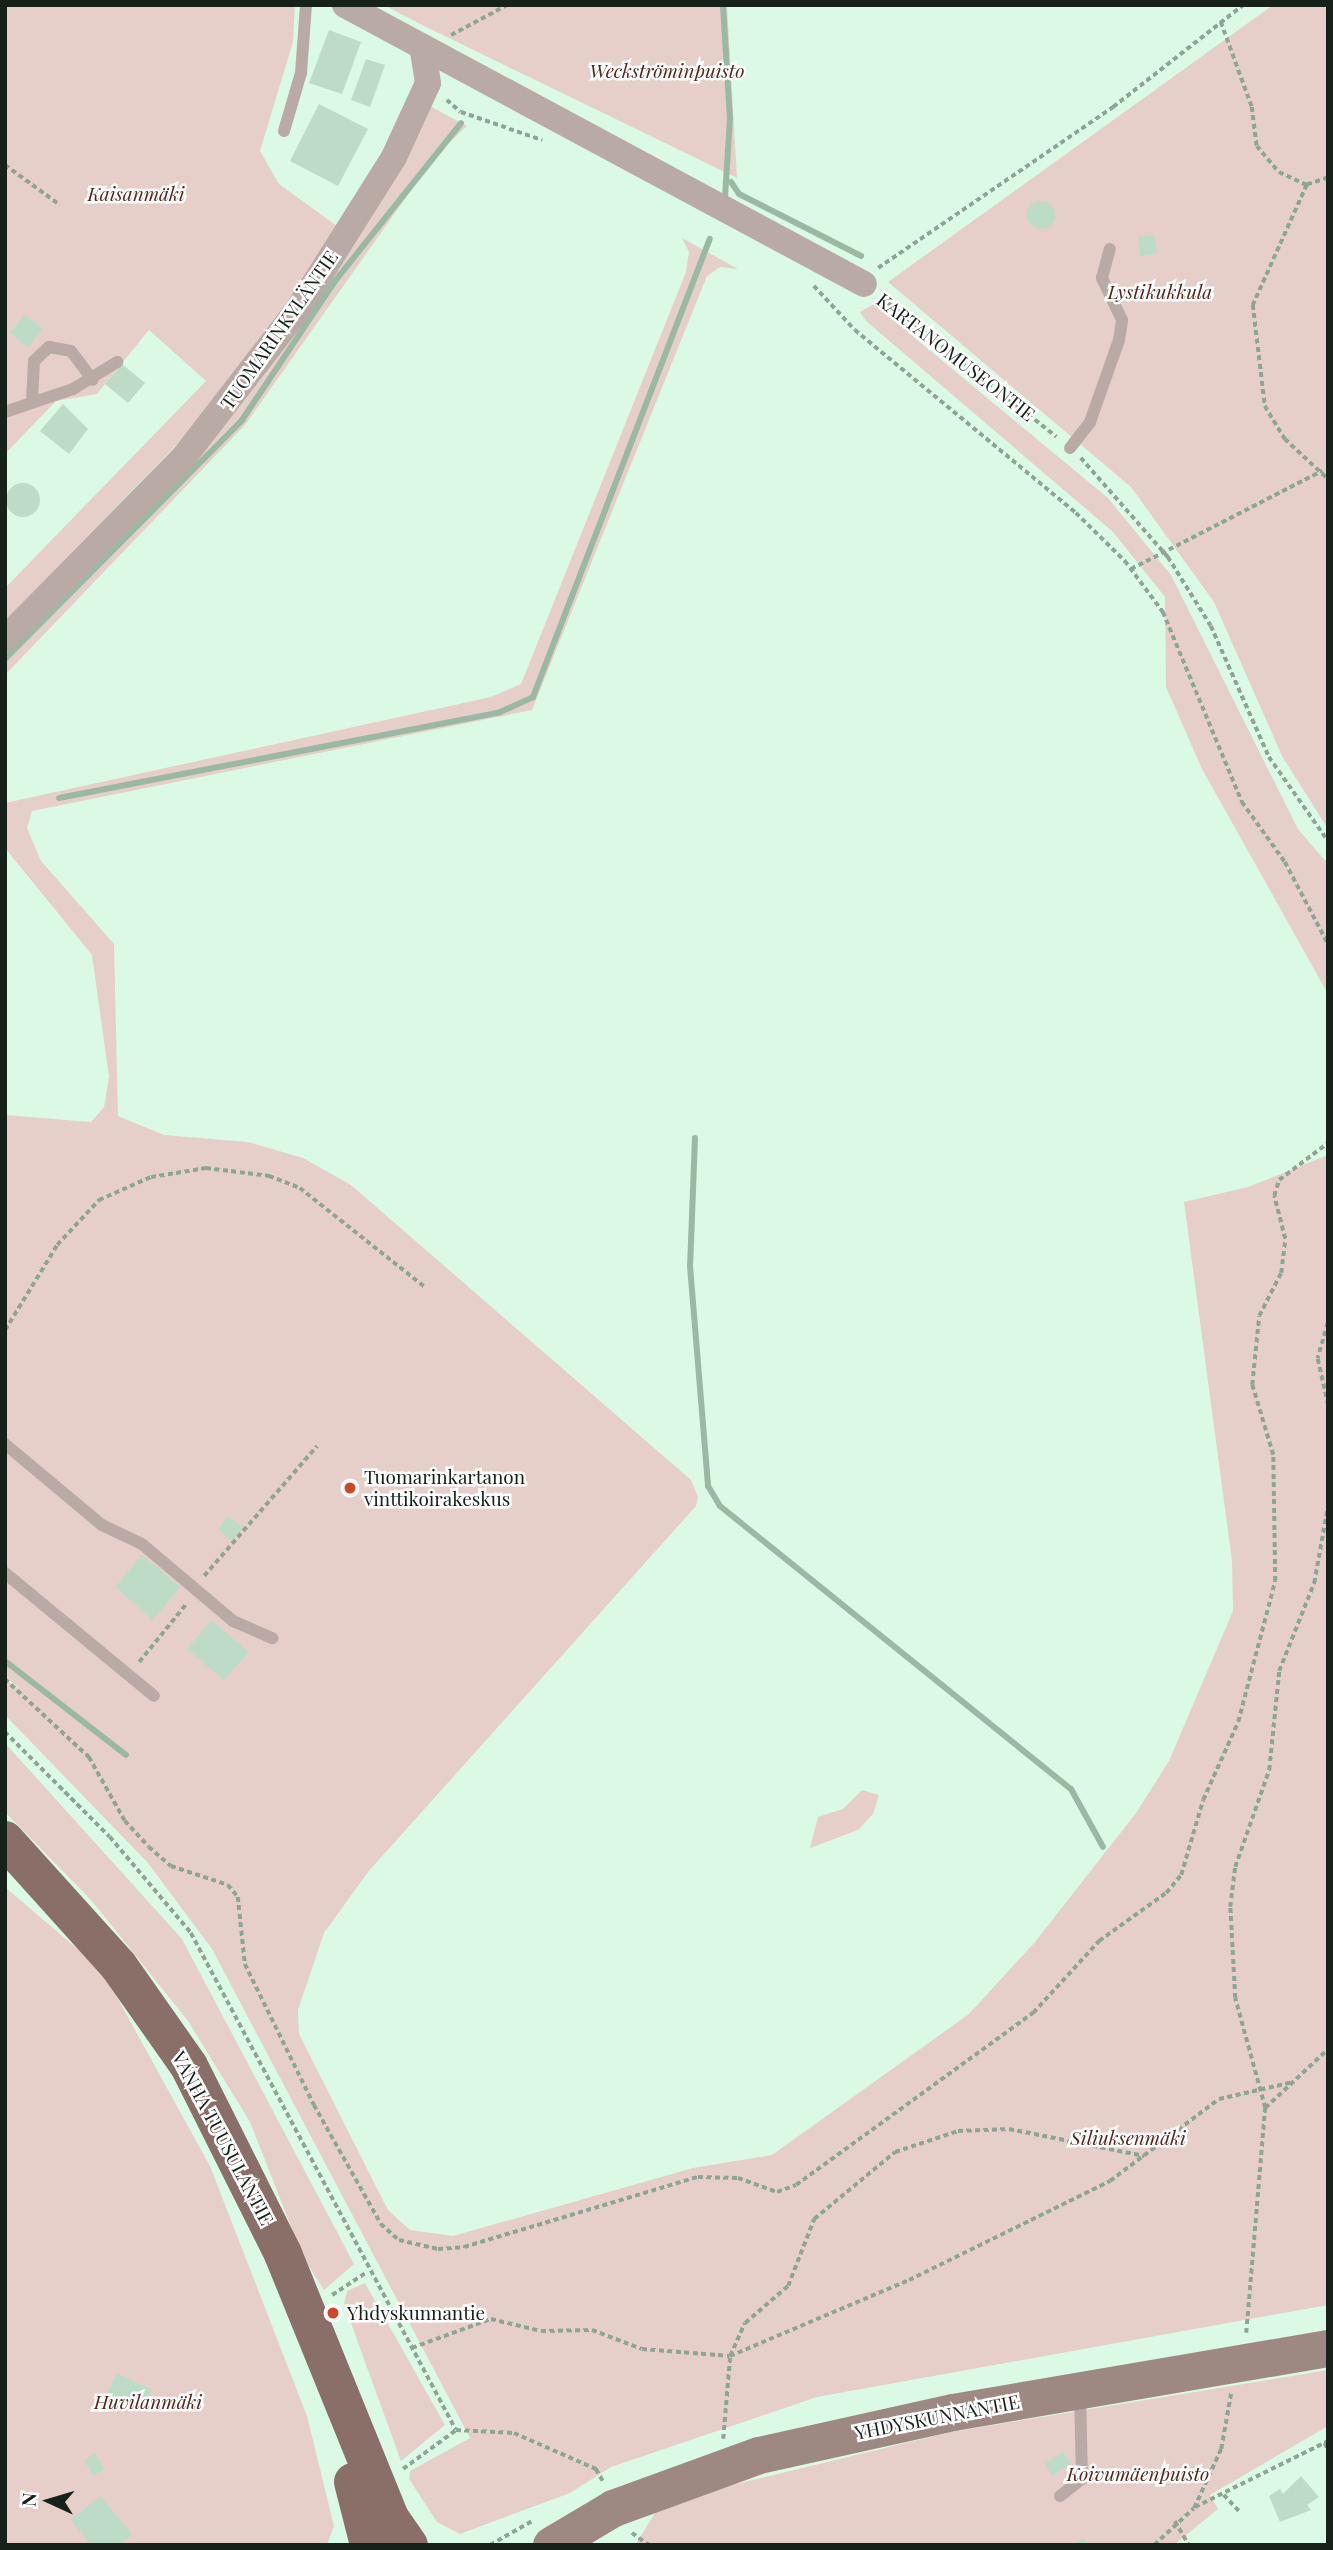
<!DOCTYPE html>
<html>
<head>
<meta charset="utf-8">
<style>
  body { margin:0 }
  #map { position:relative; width:1333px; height:2550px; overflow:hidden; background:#dbfae5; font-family:"Playfair Display",serif }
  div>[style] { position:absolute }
  .green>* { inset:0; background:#e7cfc9 }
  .stream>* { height:6px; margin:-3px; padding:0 3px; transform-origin:3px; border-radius:3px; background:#9ab9a4 }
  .building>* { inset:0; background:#bcdcc7 }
  .round { border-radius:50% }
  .path>* { height:3.5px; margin-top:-1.75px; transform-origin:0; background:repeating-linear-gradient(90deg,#8ea596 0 5px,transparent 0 8.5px) }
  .lane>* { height:12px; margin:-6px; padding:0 6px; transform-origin:6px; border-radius:6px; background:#baaaa6 }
  .street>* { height:26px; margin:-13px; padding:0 13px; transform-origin:13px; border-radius:13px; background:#baaaa6 }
  .secondary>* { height:37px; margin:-18.5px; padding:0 18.5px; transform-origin:18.5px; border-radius:18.5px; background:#9e8882 }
  .primary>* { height:38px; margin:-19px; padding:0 19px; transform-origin:19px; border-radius:19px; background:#8a6f68 }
  .dots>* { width:19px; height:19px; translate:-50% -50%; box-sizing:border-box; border:4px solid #fefefe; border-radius:50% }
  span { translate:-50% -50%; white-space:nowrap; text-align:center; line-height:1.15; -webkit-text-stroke:5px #fefefe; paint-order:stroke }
  .park-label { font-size:19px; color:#57271b; font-style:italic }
  .street-label { font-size:19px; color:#16211a }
  .poi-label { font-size:19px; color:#16211a }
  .left { translate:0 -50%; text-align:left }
  .frame { position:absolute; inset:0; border:7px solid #16211a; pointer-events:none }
  .north { position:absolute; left:14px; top:2466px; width:70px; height:70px; -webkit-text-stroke:5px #fefefe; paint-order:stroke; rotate:274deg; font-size:19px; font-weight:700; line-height:28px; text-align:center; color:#16211a }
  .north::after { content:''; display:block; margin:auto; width:24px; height:32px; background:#16211a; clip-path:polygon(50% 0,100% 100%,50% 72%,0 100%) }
</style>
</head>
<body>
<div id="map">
  <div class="green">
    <div style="clip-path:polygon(5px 5px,295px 5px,293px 42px,260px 151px,279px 184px,337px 226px,257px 350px,182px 439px,5px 621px,5px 588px,206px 381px,149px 330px,97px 394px,56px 401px,5px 454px)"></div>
    <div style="clip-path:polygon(384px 5px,727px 5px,737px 178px,418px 23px)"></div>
    <div style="clip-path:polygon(1273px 5px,1328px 5px,1328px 829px,1282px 756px,1214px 602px,1131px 487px,888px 282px)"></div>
    <div style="clip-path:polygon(428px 105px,467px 126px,436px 155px,245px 425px,5px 675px,5px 650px,212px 438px)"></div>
    <div style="clip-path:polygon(682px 238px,738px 269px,720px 267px,707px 276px,532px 710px,32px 811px,27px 828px,41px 861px,114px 944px,118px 1116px,164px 1135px,248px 1142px,303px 1158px,351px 1185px,691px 1480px,698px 1497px,696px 1506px,368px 1872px,324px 1933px,298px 2010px,299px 2034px,388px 2210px,410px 2230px,453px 2236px,693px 2168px,772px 2155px,969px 2014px,1035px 1942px,1136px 1813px,1169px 1761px,1233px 1611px,1232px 1561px,1184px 1202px,1248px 1187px,1328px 1155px,1328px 2305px,817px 2397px,611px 2467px,570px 2493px,460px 2534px,437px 2522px,409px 2479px,410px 2471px,470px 2438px,212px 1949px,148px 1863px,5px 1715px,5px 1680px,22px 1690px,5px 1677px,5px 1115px,91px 1122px,104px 1107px,109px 1077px,92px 955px,5px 848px,5px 803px,491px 697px,521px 684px,686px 272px,689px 252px)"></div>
    <div style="clip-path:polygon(874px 304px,1108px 498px,1171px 575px,1298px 829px,1328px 864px,1328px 994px,1202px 769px,1166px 687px,1165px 597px,1113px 532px,866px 321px,860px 312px)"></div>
    <div style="clip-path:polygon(5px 1743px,182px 1939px,354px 2264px,324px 2290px,303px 2257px,250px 2122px,188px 2021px,92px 1901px,5px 1812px)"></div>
    <div style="clip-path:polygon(862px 1790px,879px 1795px,873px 1814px,858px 1830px,810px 1848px,818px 1817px,843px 1809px)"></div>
    <div style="clip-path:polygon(5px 1887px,102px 1970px,210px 2166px,307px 2416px,334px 2526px,327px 2545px,5px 2545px)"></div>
    <div style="clip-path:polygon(365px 2283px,445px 2425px,401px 2461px,344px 2304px,347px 2291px)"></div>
    <div style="clip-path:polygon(1328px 2370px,1328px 2426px,1210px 2495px,1218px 2509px,1174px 2545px,635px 2545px,662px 2502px,951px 2432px)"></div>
  </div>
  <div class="stream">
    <div style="left:723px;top:5px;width:113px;rotate:86.5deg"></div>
    <div style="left:730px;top:118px;width:80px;rotate:93.6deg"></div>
    <div style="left:731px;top:182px;width:14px;rotate:56deg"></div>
    <div style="left:739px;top:194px;width:137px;rotate:26.9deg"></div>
    <div style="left:5px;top:659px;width:337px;rotate:-45.2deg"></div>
    <div style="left:242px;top:420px;width:167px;rotate:-56.2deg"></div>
    <div style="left:335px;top:281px;width:202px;rotate:-51.4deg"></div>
    <div style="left:59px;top:798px;width:449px;rotate:-11deg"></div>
    <div style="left:500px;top:712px;width:36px;rotate:-24deg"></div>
    <div style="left:533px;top:697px;width:491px;rotate:-68.9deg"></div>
    <div style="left:695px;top:1138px;width:128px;rotate:92.2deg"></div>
    <div style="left:690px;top:1266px;width:221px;rotate:85.3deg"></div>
    <div style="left:708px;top:1486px;width:23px;rotate:59deg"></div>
    <div style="left:720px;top:1506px;width:451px;rotate:38.9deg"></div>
    <div style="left:1071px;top:1789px;width:66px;rotate:61.1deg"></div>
    <div style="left:5px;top:1661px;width:153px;rotate:37.8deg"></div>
  </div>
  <div class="building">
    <div style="clip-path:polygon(329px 30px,361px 42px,342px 94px,309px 83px)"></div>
    <div style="clip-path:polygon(366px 59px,385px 65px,370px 107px,351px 100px)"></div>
    <div style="clip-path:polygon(319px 104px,368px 129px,338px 186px,290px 161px)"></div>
    <div class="round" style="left:1027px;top:201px;width:28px;height:28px"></div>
    <div style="clip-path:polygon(1155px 235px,1157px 254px,1140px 256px,1138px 237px)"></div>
    <div style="clip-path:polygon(25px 315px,43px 329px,28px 347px,10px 333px)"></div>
    <div style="clip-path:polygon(122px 364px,145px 383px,128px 403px,105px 384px)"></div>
    <div style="clip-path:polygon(63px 404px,88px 429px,69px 454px,40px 431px)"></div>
    <div class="round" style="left:6px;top:483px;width:34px;height:34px"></div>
    <div style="clip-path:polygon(228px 1516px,243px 1528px,232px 1541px,218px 1529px)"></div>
    <div style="clip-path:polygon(142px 1555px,180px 1587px,153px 1620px,115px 1587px)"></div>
    <div style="clip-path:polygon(211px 1620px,249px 1652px,224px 1680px,187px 1649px)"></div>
    <div style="clip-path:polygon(117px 2373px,152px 2390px,142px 2410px,107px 2393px)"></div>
    <div style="clip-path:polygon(1063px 2452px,1071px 2464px,1052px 2476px,1045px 2463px)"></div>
    <div style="clip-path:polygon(95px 2453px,104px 2469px,93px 2476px,84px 2460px)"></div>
    <div style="clip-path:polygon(1301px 2476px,1319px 2497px,1307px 2505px,1311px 2510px,1280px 2522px,1269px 2496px,1280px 2489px,1283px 2494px)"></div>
    <div style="clip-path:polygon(100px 2496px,132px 2534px,120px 2545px,91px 2545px,71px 2520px)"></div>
    <div style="clip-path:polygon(1084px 2538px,1088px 2545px,1072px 2545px)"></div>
  </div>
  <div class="path">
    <div style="left:1221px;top:22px;width:90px;rotate:70deg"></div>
    <div style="left:1252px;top:107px;width:39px;rotate:83deg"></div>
    <div style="left:1257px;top:146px;width:34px;rotate:50deg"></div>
    <div style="left:1279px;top:172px;width:31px;rotate:25deg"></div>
    <div style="left:451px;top:35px;width:64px;rotate:-28.2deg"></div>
    <div style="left:447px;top:100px;width:18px;rotate:41deg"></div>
    <div style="left:461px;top:112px;width:86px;rotate:19.1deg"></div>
    <div style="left:5px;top:165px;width:68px;rotate:36deg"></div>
    <div style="left:1328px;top:178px;width:22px;rotate:162deg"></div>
    <div style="left:1307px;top:185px;width:132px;rotate:114.2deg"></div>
    <div style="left:1253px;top:305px;width:102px;rotate:83.2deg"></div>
    <div style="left:1265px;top:406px;width:39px;rotate:59deg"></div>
    <div style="left:1285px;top:439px;width:59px;rotate:42.9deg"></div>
    <div style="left:878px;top:268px;width:285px;rotate:-34.4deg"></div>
    <div style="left:1113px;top:107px;width:165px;rotate:-38.1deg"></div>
    <div style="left:814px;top:286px;width:60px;rotate:47deg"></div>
    <div style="left:855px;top:330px;width:287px;rotate:39.6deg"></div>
    <div style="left:1076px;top:513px;width:69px;rotate:44.4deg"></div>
    <div style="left:1125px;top:561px;width:64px;rotate:53.3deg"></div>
    <div style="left:1163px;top:612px;width:206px;rotate:67.4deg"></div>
    <div style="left:1242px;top:802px;width:74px;rotate:54.4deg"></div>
    <div style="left:1285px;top:862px;width:93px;rotate:62.3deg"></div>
    <div style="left:882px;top:298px;width:223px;rotate:38.5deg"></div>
    <div style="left:1081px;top:458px;width:132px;rotate:48.7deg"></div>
    <div style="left:1168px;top:557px;width:81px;rotate:58.1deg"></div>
    <div style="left:1211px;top:626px;width:143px;rotate:66.1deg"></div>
    <div style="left:1269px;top:757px;width:103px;rotate:54.9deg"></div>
    <div style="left:1131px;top:569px;width:215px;rotate:-27.2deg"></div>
    <div style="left:1328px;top:1323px;width:37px;rotate:106deg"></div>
    <div style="left:1318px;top:1359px;width:45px;rotate:77.2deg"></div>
    <div style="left:5px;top:1330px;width:100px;rotate:-58.5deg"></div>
    <div style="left:57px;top:1245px;width:62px;rotate:-47deg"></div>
    <div style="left:99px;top:1200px;width:57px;rotate:-23.9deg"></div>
    <div style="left:151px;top:1177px;width:56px;rotate:-9.3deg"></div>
    <div style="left:206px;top:1168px;width:64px;rotate:7.2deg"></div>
    <div style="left:269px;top:1176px;width:33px;rotate:21deg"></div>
    <div style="left:300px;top:1188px;width:161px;rotate:38.4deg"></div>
    <div style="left:204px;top:1576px;width:172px;rotate:-49deg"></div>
    <div style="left:139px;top:1662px;width:76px;rotate:-50.9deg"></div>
    <div style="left:5px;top:1679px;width:115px;rotate:42.9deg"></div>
    <div style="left:89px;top:1757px;width:73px;rotate:60.6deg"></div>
    <div style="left:125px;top:1821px;width:35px;rotate:47deg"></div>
    <div style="left:149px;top:1847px;width:29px;rotate:41deg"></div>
    <div style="left:171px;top:1866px;width:60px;rotate:18.4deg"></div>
    <div style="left:228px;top:1885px;width:16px;rotate:50deg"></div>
    <div style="left:238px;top:1897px;width:67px;rotate:84deg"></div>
    <div style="left:245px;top:1964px;width:157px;rotate:63.9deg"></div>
    <div style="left:314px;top:2105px;width:137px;rotate:60.6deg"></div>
    <div style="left:381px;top:2224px;width:24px;rotate:42deg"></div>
    <div style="left:399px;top:2240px;width:40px;rotate:13deg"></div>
    <div style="left:438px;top:2249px;width:26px;rotate:-4deg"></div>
    <div style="left:464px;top:2247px;width:244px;rotate:-16.7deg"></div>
    <div style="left:698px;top:2177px;width:40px;rotate:1.4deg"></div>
    <div style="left:738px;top:2178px;width:41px;rotate:19.7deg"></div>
    <div style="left:777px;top:2192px;width:20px;rotate:-20deg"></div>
    <div style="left:796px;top:2185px;width:293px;rotate:-36deg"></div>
    <div style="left:1033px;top:2013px;width:98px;rotate:-47.5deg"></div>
    <div style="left:1099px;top:1941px;width:82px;rotate:-35.6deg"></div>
    <div style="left:1166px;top:1893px;width:23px;rotate:-50deg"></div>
    <div style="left:1181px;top:1875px;width:78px;rotate:-73.7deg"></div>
    <div style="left:1203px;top:1800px;width:85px;rotate:-65.8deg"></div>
    <div style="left:1238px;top:1722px;width:146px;rotate:-75.3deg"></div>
    <div style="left:1275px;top:1581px;width:126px;rotate:-90.9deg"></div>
    <div style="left:1273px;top:1455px;width:73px;rotate:-106.7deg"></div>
    <div style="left:1252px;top:1385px;width:69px;rotate:-84.2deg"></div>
    <div style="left:1259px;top:1316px;width:48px;rotate:-62.9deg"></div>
    <div style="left:1281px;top:1273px;width:34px;rotate:-83deg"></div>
    <div style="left:1285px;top:1239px;width:44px;rotate:-104.3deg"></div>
    <div style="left:1274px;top:1196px;width:17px;rotate:-73deg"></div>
    <div style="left:1279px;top:1180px;width:61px;rotate:-37.1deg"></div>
    <div style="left:5px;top:1732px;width:148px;rotate:45deg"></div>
    <div style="left:110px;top:1837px;width:126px;rotate:49.8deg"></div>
    <div style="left:191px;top:1933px;width:563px;rotate:61.93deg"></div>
    <div style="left:1265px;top:2108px;width:86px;rotate:-43.1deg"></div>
    <div style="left:332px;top:2295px;width:42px;rotate:-33.3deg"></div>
    <div style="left:1246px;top:2333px;width:226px;rotate:-85.2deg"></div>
    <div style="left:1265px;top:2108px;width:114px;rotate:-105.3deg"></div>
    <div style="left:1235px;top:1998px;width:91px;rotate:-93.1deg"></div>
    <div style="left:1230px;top:1907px;width:40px;rotate:-82.9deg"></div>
    <div style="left:1235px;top:1867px;width:103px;rotate:-70.7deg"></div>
    <div style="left:1269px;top:1770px;width:100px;rotate:-84.2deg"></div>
    <div style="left:1279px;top:1671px;width:95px;rotate:-68.3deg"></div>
    <div style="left:1314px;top:1583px;width:79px;rotate:-79.8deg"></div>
    <div style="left:412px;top:2348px;width:84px;rotate:-20.2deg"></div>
    <div style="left:491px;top:2319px;width:51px;rotate:13.5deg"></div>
    <div style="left:541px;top:2331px;width:51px;rotate:-1.1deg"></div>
    <div style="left:592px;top:2330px;width:53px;rotate:20.8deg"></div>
    <div style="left:642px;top:2349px;width:88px;rotate:4.5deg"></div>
    <div style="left:730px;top:2356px;width:194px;rotate:-23deg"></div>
    <div style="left:909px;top:2280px;width:224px;rotate:-26.2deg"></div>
    <div style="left:1110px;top:2181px;width:136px;rotate:-37deg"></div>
    <div style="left:1219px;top:2099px;width:76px;rotate:-12.9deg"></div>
    <div style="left:723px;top:2439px;width:83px;rotate:-85.2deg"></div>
    <div style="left:730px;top:2356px;width:36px;rotate:-66deg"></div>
    <div style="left:745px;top:2323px;width:57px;rotate:-40.7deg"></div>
    <div style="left:788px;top:2286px;width:72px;rotate:-68.8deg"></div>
    <div style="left:814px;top:2219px;width:105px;rotate:-39.6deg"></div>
    <div style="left:895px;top:2152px;width:66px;rotate:-18.4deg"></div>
    <div style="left:958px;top:2131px;width:51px;rotate:-2.2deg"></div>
    <div style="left:1009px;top:2129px;width:138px;rotate:11.3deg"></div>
    <div style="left:1325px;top:2443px;width:8px;rotate:67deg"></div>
    <div style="left:403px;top:2469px;width:66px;rotate:-36.3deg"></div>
    <div style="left:456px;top:2430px;width:58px;rotate:3deg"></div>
    <div style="left:514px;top:2433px;width:90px;rotate:23.7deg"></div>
    <div style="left:596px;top:2469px;width:14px;rotate:60deg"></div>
    <div style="left:1224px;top:2495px;width:25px;rotate:47deg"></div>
    <div style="left:1195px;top:2507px;width:148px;rotate:-26.4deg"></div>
    <div style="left:1175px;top:2521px;width:28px;rotate:60deg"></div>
    <div style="left:632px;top:2533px;width:21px;rotate:35deg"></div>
    <div style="left:490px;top:2545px;width:48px;rotate:-29.7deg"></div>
    <div style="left:1154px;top:2545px;width:54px;rotate:-42.8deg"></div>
    <div style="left:1194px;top:2508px;width:65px;rotate:-65.4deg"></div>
    <div style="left:1221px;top:2449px;width:57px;rotate:-79.9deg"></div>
  </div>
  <div class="lane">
    <div style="left:284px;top:131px;width:60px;rotate:-73.7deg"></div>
    <div style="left:301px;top:73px;width:68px;rotate:-85.8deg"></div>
    <div style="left:32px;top:401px;width:40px;rotate:-87.1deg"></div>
    <div style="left:34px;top:361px;width:21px;rotate:-43deg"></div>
    <div style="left:49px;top:347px;width:22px;rotate:10deg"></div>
    <div style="left:71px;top:351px;width:36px;rotate:53deg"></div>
    <div style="left:5px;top:412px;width:72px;rotate:-18.7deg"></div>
    <div style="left:73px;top:389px;width:52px;rotate:-31.5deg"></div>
    <div style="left:1070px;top:448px;width:33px;rotate:-52deg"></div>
    <div style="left:1090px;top:422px;width:87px;rotate:-70.5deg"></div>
    <div style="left:1119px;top:340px;width:20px;rotate:-81deg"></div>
    <div style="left:1122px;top:320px;width:47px;rotate:-115.5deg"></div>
    <div style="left:1102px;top:278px;width:30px;rotate:-75deg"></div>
    <div style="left:5px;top:1444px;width:126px;rotate:39.9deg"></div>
    <div style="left:102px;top:1525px;width:44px;rotate:25.4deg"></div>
    <div style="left:142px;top:1544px;width:119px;rotate:40.2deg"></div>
    <div style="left:233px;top:1621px;width:43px;rotate:23.6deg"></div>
    <div style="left:5px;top:1573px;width:193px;rotate:39.5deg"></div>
    <div style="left:1060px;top:2496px;width:28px;rotate:-38deg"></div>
    <div style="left:1082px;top:2479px;width:87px;rotate:-91.3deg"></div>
  </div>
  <div class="street">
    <div style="left:345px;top:5px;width:589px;rotate:28.26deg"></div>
    <div style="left:5px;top:639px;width:255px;rotate:-45.5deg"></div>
    <div style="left:184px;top:457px;width:188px;rotate:-52.3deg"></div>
    <div style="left:299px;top:308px;width:178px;rotate:-57.8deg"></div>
    <div style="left:394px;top:157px;width:81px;rotate:-65.3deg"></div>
    <div style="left:428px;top:83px;width:37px;rotate:-99deg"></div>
  </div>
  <div class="secondary">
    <div style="left:551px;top:2545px;width:72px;rotate:-30.8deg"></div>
    <div style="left:613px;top:2508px;width:155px;rotate:-20deg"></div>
    <div style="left:759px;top:2455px;width:199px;rotate:-12.5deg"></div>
    <div style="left:953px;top:2412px;width:380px;rotate:-9.7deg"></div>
  </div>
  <div class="primary">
    <div style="left:5px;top:1840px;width:169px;rotate:47.9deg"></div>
    <div style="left:118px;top:1965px;width:123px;rotate:54.9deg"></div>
    <div style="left:189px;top:2066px;width:210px;rotate:63.4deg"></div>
    <div style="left:283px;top:2254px;width:285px;rotate:67.9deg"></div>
    <div style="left:390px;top:2518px;width:33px;rotate:55deg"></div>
    <div style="left:353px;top:2482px;width:65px;rotate:75.7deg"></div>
  </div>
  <div class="dots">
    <div style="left:350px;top:1488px;background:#d14724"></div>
    <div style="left:333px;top:2313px;background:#d14724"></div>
  </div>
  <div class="park-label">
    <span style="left:667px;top:71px">Weckströminpuisto</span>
    <span style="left:136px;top:194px">Kaisanmäki</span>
    <span style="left:1160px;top:292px">Lystikukkula</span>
    <span style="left:1128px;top:2138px">Siliuksenmäki</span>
    <span style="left:148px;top:2402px">Huvilanmäki</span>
    <span style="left:1138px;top:2474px">Koivumäenpuisto</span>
  </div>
  <div class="street-label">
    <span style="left:279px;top:330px;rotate:-55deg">TUOMARINKYLÄNTIE</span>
    <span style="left:956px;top:357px;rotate:38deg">KARTANOMUSEONTIE</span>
    <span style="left:223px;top:2138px;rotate:62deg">VANHA TUUSULANTIE</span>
    <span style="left:937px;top:2417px;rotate:-11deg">YHDYSKUNNANTIE</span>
  </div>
  <div class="poi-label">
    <span class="left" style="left:364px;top:1488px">Tuomarinkartanon<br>vinttikoirakeskus</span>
    <span class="left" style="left:347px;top:2313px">Yhdyskunnantie</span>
  </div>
  <div class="frame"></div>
  <div class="north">N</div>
</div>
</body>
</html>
